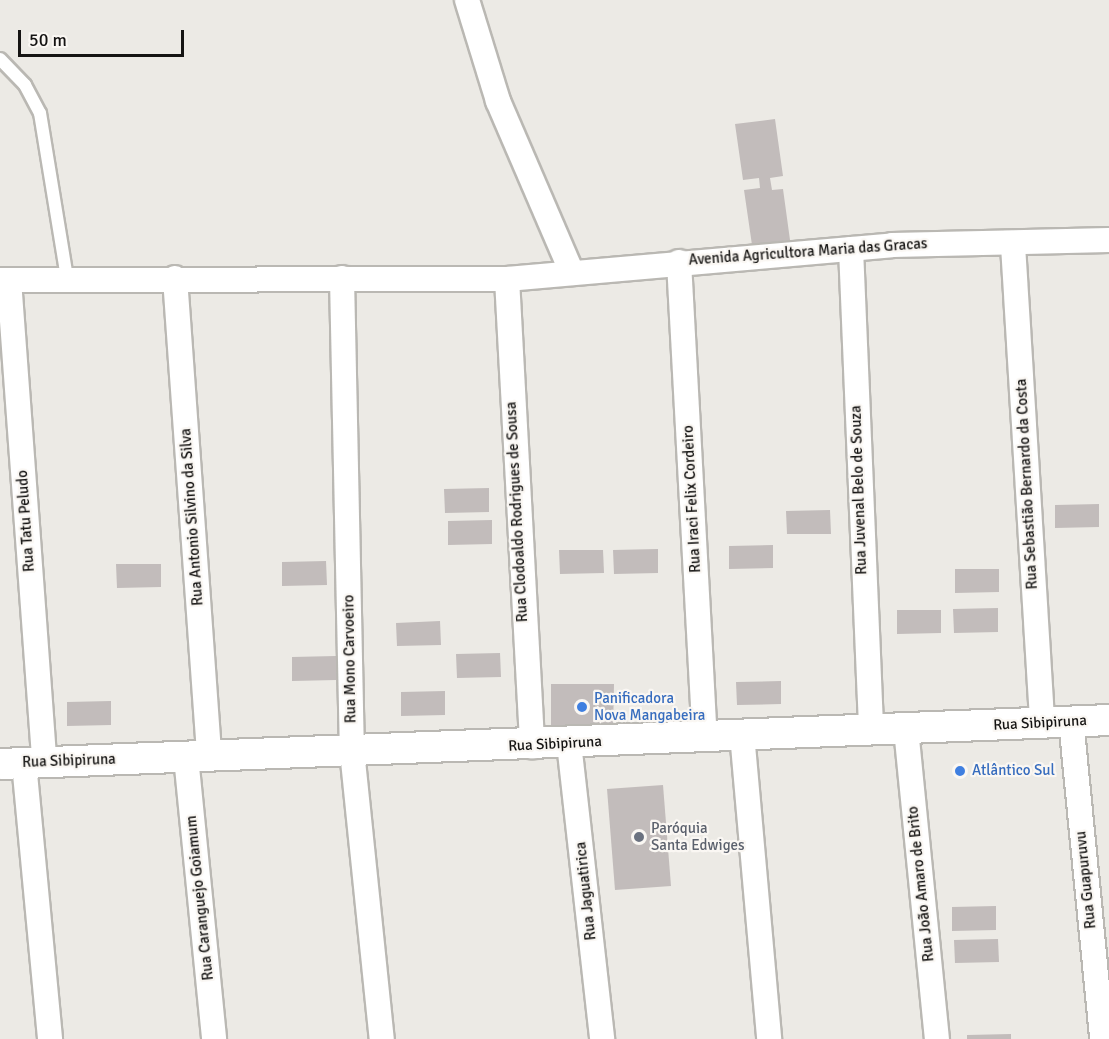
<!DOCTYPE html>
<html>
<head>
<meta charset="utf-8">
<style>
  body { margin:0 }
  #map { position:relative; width:1109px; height:1039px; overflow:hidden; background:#eceae5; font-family:Signika,sans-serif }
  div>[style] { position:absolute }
  .building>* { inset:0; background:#c2bcbb }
  .roads { filter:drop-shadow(2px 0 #bab8b3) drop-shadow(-2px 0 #bab8b3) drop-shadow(0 2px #bab8b3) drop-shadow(0 -2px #bab8b3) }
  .service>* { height:12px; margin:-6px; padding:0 6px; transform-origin:6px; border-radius:6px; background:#fff }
  .minor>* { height:24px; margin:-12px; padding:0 12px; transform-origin:12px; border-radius:12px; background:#fff }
  .tertiary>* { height:30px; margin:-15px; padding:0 15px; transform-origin:15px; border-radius:15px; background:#fff }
  .dots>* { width:16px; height:16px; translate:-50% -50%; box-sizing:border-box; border:3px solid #faf7f3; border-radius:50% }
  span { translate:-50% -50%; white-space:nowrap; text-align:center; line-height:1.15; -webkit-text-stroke:4.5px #faf7f3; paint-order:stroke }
  .street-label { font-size:15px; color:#151413 }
  .shop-label { font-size:15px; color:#366cbe }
  .left { translate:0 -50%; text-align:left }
  .worship-label { font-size:15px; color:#5b616d }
  .scale { position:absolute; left:18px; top:30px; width:166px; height:27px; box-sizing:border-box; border:3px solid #151413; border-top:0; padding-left:8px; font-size:18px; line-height:21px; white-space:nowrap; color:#151413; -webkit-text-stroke:4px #faf7f3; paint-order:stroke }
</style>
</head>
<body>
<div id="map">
  <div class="building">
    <div style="clip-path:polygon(775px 119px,783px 176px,770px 178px,772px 190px,783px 189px,790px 240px,752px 245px,744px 190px,760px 188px,759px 178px,743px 180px,735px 124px)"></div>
    <div style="clip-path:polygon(489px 488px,489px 512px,445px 513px,444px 489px)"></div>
    <div style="clip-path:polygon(1099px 504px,1099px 527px,1055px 528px,1055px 505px)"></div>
    <div style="clip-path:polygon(830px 510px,831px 534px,787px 534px,786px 511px)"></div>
    <div style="clip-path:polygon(492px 520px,492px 544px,448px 545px,448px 521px)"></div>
    <div style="clip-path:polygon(773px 545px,773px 568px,729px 569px,729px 546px)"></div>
    <div style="clip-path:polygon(658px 549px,658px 573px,614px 574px,613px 550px)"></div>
    <div style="clip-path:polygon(559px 550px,603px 550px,604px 573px,560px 574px)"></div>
    <div style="clip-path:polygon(326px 561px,327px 585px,282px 586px,282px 562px)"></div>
    <div style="clip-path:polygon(116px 564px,161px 564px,161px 587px,117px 588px)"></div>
    <div style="clip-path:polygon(955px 569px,999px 569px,999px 592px,955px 593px)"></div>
    <div style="clip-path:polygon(998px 608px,998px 632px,954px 633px,953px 609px)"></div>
    <div style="clip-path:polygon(897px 610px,941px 610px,941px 633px,897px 634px)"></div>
    <div style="clip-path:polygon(440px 621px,441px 645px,397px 646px,396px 623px)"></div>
    <div style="clip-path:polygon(500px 653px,501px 677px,457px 678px,456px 654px)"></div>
    <div style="clip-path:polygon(336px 656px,336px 680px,292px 681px,292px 657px)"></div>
    <div style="clip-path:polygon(781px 681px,781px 704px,737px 705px,736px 682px)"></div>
    <div style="clip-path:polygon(551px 684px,614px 684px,613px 730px,551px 730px)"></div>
    <div style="clip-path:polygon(445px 691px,445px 715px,401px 716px,401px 692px)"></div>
    <div style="clip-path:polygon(111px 701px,111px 725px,67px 726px,67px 702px)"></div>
    <div style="clip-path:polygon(663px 785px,671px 886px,615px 890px,607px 789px)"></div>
    <div style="clip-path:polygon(996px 906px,996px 930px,952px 931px,952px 907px)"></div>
    <div style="clip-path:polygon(998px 939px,999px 962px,955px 963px,954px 940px)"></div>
    <div style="clip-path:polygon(1011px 1034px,1011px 1039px,967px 1039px,967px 1035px)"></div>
  </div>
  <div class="roads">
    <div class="service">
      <div style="left:0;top:59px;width:36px;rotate:46deg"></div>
      <div style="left:25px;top:85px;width:32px;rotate:62deg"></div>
      <div style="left:40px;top:113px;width:167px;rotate:80.7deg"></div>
    </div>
    <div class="minor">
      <div style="left:467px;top:0;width:106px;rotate:72.9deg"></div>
      <div style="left:498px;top:101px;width:187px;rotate:66.7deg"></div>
      <div style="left:1013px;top:245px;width:479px;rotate:86.5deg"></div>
      <div style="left:851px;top:249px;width:482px;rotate:87.6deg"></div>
      <div style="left:679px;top:262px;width:476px;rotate:86.9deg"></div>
      <div style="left:175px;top:278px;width:480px;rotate:85.9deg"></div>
      <div style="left:342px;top:278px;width:473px;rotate:88.8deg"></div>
      <div style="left:352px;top:751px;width:290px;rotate:84.1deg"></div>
      <div style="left:507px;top:279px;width:468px;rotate:86.9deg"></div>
      <div style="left:0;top:280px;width:507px;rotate:-0.11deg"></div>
      <div style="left:507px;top:279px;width:386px;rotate:-5deg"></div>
      <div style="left:892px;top:245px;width:217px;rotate:-1.3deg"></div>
      <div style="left:9px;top:280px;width:483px;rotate:85.8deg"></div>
      <div style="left:1071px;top:720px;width:321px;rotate:84.4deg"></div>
      <div style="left:906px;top:729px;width:312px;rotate:84.3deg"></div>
      <div style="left:742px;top:734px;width:306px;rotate:84.9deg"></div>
      <div style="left:569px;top:743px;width:298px;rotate:83.6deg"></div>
      <div style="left:186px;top:757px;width:283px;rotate:84.3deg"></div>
      <div style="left:24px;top:763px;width:277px;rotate:84.6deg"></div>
    </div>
    <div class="tertiary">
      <div style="left:0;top:764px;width:1110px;rotate:-2.27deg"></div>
    </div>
  </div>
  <div class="dots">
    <div style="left:582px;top:707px;background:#3f7fe0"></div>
    <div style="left:960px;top:771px;background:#3f7fe0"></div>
    <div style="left:639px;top:837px;background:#6b7280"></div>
  </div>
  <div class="street-label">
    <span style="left:808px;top:252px;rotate:-4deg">Avenida Agricultora Maria das Gracas</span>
    <span style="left:1027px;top:484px;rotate:-93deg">Rua Sebastião Bernardo da Costa</span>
    <span style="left:859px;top:490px;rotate:-92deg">Rua Juvenal Belo de Souza</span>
    <span style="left:692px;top:499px;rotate:-93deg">Rua Iraci Felix Cordeiro</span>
    <span style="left:517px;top:512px;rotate:-93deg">Rua Clodoaldo Rodrigues de Sousa</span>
    <span style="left:192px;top:517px;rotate:-94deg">Rua Antonio Silvino da Silva</span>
    <span style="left:26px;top:521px;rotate:-94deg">Rua Tatu Peludo</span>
    <span style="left:350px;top:659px;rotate:-91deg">Rua Mono Carvoeiro</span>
    <span style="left:1040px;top:723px;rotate:-3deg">Rua Sibipiruna</span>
    <span style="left:555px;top:744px;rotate:-3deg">Rua Sibipiruna</span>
    <span style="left:69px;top:761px;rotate:-2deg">Rua Sibipiruna</span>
    <span style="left:1086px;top:880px;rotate:-96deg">Rua Guapuruvu</span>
    <span style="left:921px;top:884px;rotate:-96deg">Rua João Amaro de Brito</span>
    <span style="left:586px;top:891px;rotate:-96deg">Rua Jaguatirica</span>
    <span style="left:200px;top:898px;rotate:-96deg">Rua Caranguejo Goiamum</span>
  </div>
  <div class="shop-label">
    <span class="left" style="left:594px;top:707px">Panificadora<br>Nova Mangabeira</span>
    <span class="left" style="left:972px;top:771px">Atlântico Sul</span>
  </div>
  <div class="worship-label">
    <span class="left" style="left:651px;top:837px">Paróquia<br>Santa Edwiges</span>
  </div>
  <div class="scale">50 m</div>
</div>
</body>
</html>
